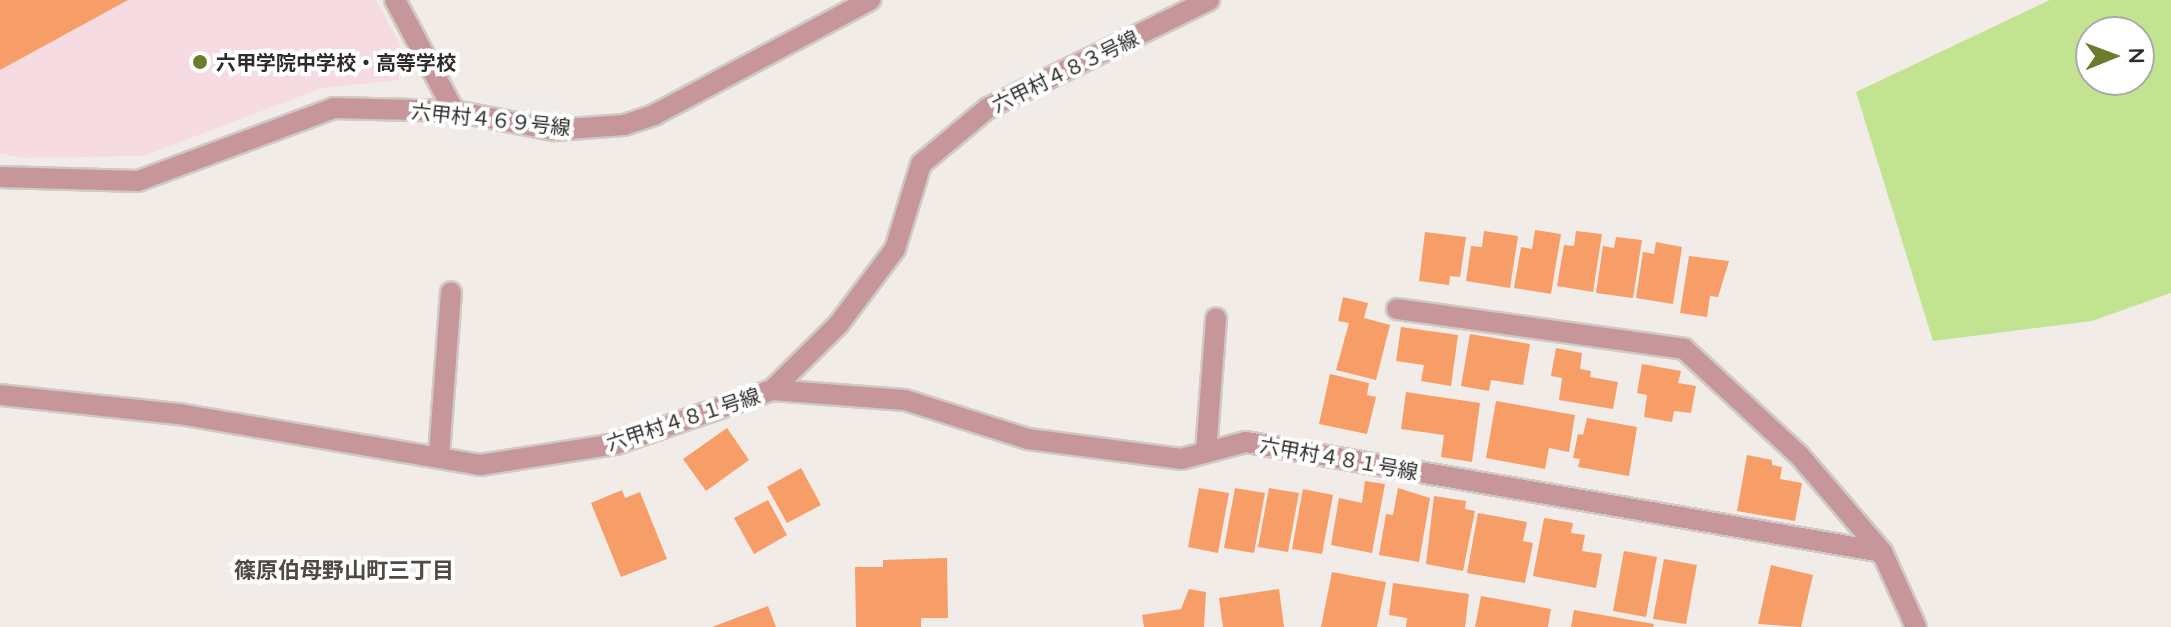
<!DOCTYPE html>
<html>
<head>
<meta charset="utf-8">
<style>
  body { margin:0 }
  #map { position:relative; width:2171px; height:627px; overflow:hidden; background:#f2ece8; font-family:Quicksand,"Noto Sans JP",sans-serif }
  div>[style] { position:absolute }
  .education>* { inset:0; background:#f6dce2 }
  .green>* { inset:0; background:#c2e490 }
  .building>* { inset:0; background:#f69d68 }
  .roads { filter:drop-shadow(2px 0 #cfcac6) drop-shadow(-2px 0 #cfcac6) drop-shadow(0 2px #cfcac6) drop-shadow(0 -2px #cfcac6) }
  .minor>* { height:20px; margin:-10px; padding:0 10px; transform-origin:10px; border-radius:10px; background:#c6969a }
  .dots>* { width:22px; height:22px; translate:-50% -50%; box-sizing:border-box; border:4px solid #fff; border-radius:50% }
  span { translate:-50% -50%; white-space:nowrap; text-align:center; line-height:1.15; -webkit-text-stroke:8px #fff; paint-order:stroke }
  .poi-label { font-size:20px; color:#2f2d2c; font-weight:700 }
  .left { translate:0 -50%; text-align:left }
  .street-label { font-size:20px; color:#2f2d2c }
  .neighbourhood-label { font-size:22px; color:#4f4a46; font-weight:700 }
  .north { position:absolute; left:2075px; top:16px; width:80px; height:80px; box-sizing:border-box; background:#fff; border:2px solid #acabab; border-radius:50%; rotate:89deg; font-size:22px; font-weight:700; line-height:32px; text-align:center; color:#2f2d2c }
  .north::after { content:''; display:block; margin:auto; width:28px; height:36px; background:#6a7d2d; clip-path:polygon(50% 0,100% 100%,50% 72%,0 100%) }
</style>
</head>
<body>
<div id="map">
  <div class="education">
    <div style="clip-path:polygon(0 0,376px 0,400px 44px,399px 80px,322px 88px,144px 156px,22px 158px,0 153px)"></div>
  </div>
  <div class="green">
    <div style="clip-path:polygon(evenodd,2050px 0,2171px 0,2171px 293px,2092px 321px,1933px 341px,1856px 92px,2050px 0,2091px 32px,2139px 32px,2139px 80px,2091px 80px,2091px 32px)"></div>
  </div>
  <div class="building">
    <div style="clip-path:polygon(0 0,128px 0,0 70px)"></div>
    <div style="clip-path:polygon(1535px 230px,1561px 234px,1551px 294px,1514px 288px,1521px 247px,1532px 249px)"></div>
    <div style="clip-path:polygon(1484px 231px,1518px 236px,1510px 288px,1466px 281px,1471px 246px,1482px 247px)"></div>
    <div style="clip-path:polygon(1576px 231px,1602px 234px,1593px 292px,1557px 286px,1564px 245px,1574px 246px)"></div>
    <div style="clip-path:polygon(1425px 232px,1466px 237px,1460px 277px,1450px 276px,1449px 285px,1419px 281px)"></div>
    <div style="clip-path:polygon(1616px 237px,1642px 240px,1633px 298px,1596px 293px,1603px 246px,1614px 248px)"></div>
    <div style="clip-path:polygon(1656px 242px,1682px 247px,1673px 304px,1636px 298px,1643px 252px,1654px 254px)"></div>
    <div style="clip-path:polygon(1689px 256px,1729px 261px,1718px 297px,1710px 296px,1707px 317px,1680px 313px)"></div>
    <div style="clip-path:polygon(1343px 297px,1368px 303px,1364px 318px,1390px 325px,1376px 380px,1336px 370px,1349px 323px,1338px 321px)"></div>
    <div style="clip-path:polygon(1401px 327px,1458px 335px,1451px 386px,1421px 381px,1424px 365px,1396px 361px)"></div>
    <div style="clip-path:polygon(1470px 334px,1530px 344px,1523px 385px,1491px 380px,1489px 391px,1461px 386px)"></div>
    <div style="clip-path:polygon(1556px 348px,1582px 353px,1580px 369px,1591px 371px,1590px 377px,1618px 382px,1613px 409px,1559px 400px,1562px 378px,1551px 376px)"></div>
    <div style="clip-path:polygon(1642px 364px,1681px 371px,1678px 383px,1696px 386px,1691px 413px,1674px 411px,1672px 422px,1644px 417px,1647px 395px,1637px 393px)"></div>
    <div style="clip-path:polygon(1330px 374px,1369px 383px,1367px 395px,1376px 397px,1367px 434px,1319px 424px)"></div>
    <div style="clip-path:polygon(1406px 392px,1480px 403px,1472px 462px,1441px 457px,1444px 435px,1401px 429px)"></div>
    <div style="clip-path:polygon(1496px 401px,1575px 415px,1569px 452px,1549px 448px,1545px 469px,1486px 458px)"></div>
    <div style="clip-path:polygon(1587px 418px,1637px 427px,1629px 476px,1578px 467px,1580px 459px,1573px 458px,1578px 434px,1583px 435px)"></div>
    <div style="clip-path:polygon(727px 428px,749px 460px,706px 491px,683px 459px)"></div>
    <div style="clip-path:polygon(1747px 455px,1772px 460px,1772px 465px,1782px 467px,1780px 479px,1802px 483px,1795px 521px,1737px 511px)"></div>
    <div style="clip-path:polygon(801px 468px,821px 505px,787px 523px,767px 487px)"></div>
    <div style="clip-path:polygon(1365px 481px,1385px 484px,1372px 553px,1331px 545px,1339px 498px,1362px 503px)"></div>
    <div style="clip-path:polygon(1199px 488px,1229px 493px,1218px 553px,1188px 547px)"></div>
    <div style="clip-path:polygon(1235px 488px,1265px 493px,1254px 553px,1224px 548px)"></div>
    <div style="clip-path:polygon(1269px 488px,1299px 493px,1288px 552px,1258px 547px)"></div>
    <div style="clip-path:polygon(1398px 488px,1430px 498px,1419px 562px,1379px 555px,1386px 514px,1393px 515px)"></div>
    <div style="clip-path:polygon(1303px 489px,1333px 495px,1322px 554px,1292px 549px)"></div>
    <div style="clip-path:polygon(622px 490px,625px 498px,640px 492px,667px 559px,621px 577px,591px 503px)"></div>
    <div style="clip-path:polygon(1434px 496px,1466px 501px,1465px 509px,1475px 511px,1463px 571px,1426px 564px)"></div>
    <div style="clip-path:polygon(768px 500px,787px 535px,754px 554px,734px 518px)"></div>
    <div style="clip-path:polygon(1478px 513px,1527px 522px,1523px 541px,1533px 543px,1525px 583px,1467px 573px)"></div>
    <div style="clip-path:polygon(1544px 518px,1573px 523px,1571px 533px,1585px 535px,1582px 551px,1602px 554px,1596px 588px,1533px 576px)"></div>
    <div style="clip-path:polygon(1624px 551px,1657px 557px,1646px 617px,1613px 611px)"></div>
    <div style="clip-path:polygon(947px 558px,948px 618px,921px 618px,921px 627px,856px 627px,855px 567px,883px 567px,883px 560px)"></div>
    <div style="clip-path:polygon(1664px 559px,1697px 565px,1686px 624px,1653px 619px)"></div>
    <div style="clip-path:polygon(1771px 565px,1813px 575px,1801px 627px,1758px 624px)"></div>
    <div style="clip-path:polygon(1332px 572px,1386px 582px,1377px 627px,1321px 627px)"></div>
    <div style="clip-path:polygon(1393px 583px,1469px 594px,1465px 627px,1406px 627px,1407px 618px,1389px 615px)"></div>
    <div style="clip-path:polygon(1189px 589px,1206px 592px,1204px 627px,1144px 627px,1142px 615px,1181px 609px)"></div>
    <div style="clip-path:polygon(1279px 589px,1284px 627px,1223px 627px,1219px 598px)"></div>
    <div style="clip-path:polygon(1481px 596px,1551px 609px,1548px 627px,1475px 627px)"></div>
    <div style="clip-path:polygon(768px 606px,776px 627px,712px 627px)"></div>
    <div style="clip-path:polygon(1574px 610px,1654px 624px,1653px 627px,1571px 627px)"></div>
  </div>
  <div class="roads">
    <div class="minor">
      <div style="left:395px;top:0;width:126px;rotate:62deg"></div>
      <div style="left:0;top:177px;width:138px;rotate:1.7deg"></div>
      <div style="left:138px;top:181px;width:209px;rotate:-20.4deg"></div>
      <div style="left:334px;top:108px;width:120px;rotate:1.4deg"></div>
      <div style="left:454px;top:111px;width:102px;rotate:10.8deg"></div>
      <div style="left:554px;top:130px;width:70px;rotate:-4.1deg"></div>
      <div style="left:624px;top:125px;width:32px;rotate:-18deg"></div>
      <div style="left:654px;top:115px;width:245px;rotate:-28deg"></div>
      <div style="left:1397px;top:309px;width:290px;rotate:7.9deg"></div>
      <div style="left:1684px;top:349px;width:156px;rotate:42.7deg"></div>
      <div style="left:1799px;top:455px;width:128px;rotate:49.4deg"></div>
      <div style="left:1882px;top:552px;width:82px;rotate:65.6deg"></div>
      <div style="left:772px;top:390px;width:93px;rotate:-44.6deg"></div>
      <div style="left:838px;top:325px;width:95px;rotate:-53.1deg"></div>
      <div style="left:895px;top:249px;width:89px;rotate:-73deg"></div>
      <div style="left:921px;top:164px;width:87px;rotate:-39.9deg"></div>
      <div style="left:988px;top:108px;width:246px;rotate:-26deg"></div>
      <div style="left:0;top:395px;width:180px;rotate:6.1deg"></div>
      <div style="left:179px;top:414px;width:305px;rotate:9.6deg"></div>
      <div style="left:480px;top:465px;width:138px;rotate:-8.8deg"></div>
      <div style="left:616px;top:444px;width:165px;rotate:-19.1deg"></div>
      <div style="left:772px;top:390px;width:133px;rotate:4.3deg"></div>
      <div style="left:905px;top:400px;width:129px;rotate:17.6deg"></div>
      <div style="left:1028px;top:439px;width:154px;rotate:7.4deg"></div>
      <div style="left:1181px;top:459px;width:67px;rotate:-14.7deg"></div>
      <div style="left:1246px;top:442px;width:645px;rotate:9.81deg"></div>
      <div style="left:1206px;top:452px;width:134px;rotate:-85.7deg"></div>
      <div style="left:439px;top:455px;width:163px;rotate:-85.8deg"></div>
    </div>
  </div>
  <div class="dots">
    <div style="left:200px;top:62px;background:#6a7d2d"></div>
  </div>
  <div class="poi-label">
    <span class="left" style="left:216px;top:62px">六甲学院中学校・高等学校</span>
  </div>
  <div class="street-label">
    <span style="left:1065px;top:71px;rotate:-26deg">六甲村４８３号線</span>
    <span style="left:491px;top:119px;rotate:6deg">六甲村４６９号線</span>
    <span style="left:683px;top:419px;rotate:-18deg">六甲村４８１号線</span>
    <span style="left:1339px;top:458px;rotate:10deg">六甲村４８１号線</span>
  </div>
  <div class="neighbourhood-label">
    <span style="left:344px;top:571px">篠原伯母野山町三丁目</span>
  </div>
  <div class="north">N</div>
</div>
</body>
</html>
